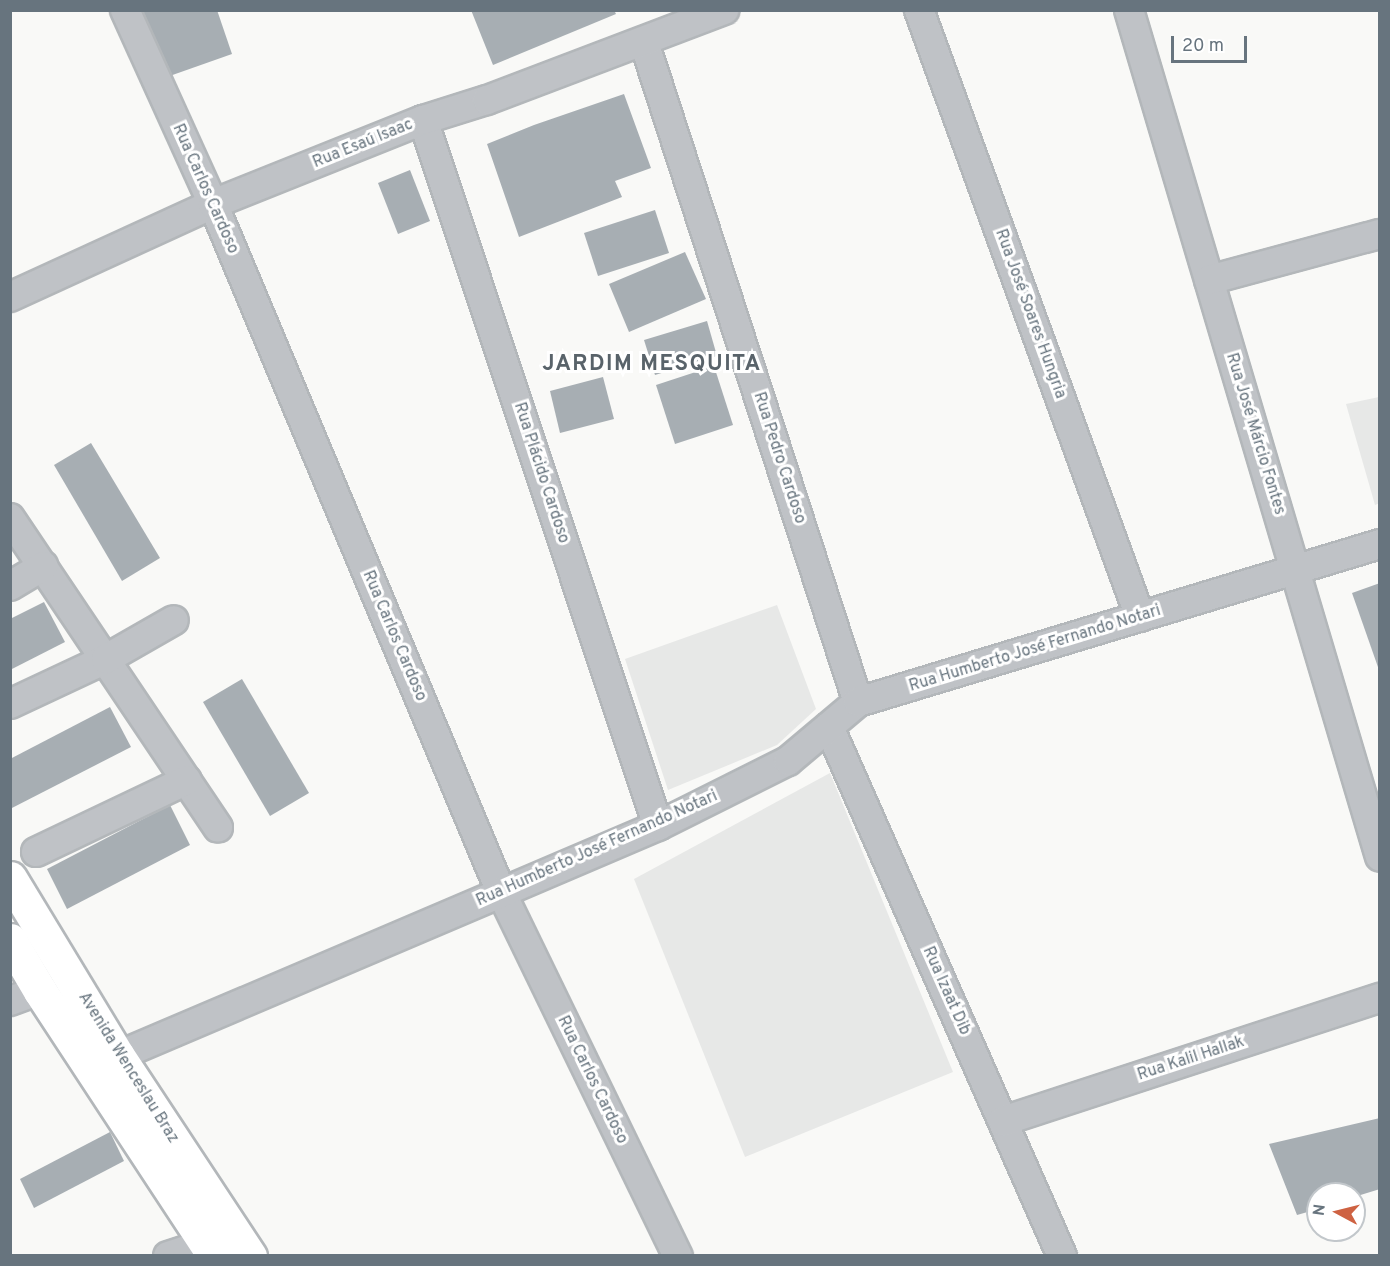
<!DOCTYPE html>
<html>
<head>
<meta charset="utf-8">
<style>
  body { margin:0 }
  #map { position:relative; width:1390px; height:1266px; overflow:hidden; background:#f9f9f7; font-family:Overpass,sans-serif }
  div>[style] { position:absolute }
  .built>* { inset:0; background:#e7e8e7 }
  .building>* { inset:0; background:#a7aeb3 }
  .roads { filter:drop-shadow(2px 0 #b3b7ba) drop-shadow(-2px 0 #b3b7ba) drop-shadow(0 2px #b3b7ba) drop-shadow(0 -2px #b3b7ba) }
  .minor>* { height:28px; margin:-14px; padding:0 14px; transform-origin:14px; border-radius:14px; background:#bfc2c6 }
  .major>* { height:33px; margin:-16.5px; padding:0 16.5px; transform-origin:16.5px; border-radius:16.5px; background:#fff }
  span { translate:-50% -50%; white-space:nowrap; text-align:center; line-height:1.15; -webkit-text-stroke:6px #fff; paint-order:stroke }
  .street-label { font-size:16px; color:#67747e }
  .district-label { font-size:22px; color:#59636a; font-weight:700; letter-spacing:1.5px }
  .frame { position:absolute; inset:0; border:12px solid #67747e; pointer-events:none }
  .north { position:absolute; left:1306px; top:1182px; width:60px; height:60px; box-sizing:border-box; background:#fff; border:2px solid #c2c7cb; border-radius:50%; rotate:277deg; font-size:16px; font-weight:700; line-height:24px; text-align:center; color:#67747e }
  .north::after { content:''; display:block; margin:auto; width:21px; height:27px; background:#ce6242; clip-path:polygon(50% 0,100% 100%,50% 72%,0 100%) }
  .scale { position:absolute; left:1171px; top:36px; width:76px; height:27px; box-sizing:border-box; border:3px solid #67747e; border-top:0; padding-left:8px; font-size:18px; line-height:21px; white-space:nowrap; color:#67747e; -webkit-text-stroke:4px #fff; paint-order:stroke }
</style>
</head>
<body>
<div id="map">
  <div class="built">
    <div style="clip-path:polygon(1379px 397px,1380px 503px,1375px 505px,1346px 404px)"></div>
    <div style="clip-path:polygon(777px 605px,816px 709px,777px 745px,668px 790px,625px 659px)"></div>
    <div style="clip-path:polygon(830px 773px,953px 1072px,745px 1157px,634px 879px)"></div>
  </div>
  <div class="building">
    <div style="clip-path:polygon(141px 10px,217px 10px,232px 54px,164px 78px)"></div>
    <div style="clip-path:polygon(471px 10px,614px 10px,616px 14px,493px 65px)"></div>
    <div style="clip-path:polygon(624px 94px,651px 168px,615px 181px,622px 197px,519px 237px,487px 144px,534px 125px)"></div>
    <div style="clip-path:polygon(410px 170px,430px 221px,398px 234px,378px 183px)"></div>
    <div style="clip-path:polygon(655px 210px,669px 253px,598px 276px,584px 233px)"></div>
    <div style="clip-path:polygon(685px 252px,706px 299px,629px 332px,609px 284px)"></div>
    <div style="clip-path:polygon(707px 321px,717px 356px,655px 375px,644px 340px)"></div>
    <div style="clip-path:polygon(714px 366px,733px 425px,675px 444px,656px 385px)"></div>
    <div style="clip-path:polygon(603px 377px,614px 419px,560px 433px,550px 391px)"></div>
    <div style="clip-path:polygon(91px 443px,160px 558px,122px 581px,54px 465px)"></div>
    <div style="clip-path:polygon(1380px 583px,1380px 670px,1379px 670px,1352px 593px)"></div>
    <div style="clip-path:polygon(44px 602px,65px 642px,10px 670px,10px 619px)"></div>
    <div style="clip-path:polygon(242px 679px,309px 793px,270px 816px,203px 702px)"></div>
    <div style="clip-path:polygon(110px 707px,131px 747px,10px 809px,10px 759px)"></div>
    <div style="clip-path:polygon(170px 805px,190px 845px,67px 909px,47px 869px)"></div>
    <div style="clip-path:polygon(1380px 1118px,1380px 1189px,1354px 1197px,1354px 1194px,1318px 1194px,1318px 1209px,1297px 1215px,1269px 1144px)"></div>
    <div style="clip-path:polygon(110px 1132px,124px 1161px,34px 1208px,20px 1179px)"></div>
  </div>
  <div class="roads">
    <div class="minor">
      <div style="left:125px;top:10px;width:213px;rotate:65.6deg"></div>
      <div style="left:213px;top:204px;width:746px;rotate:67.29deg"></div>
      <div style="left:501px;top:892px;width:405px;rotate:64.1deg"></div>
      <div style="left:919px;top:10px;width:646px;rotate:69.99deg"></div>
      <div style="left:1129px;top:10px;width:883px;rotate:73.49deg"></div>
      <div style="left:644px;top:42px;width:694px;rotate:72.04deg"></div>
      <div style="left:423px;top:120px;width:744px;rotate:71.59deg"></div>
      <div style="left:1209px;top:280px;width:177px;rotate:-15.1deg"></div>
      <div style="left:10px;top:297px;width:223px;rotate:-24.6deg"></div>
      <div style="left:213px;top:204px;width:226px;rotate:-21.8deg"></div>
      <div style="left:423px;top:120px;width:67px;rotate:-17.4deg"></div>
      <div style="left:487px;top:100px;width:254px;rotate:-20.8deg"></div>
      <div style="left:10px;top:518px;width:373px;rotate:56.1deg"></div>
      <div style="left:10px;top:586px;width:39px;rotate:-31deg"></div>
      <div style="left:10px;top:704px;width:106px;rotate:-25.1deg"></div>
      <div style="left:106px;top:659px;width:78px;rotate:-29.8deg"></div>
      <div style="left:829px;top:727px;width:578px;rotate:66.23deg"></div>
      <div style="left:36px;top:852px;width:167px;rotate:-25.5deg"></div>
      <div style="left:10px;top:1001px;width:52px;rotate:-20.2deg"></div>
      <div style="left:118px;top:1056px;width:587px;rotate:-23.07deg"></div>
      <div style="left:658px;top:826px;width:145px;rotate:-26.6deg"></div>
      <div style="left:788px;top:761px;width:92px;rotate:-40.1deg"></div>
      <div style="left:858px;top:702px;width:545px;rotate:-16.84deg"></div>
      <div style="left:1003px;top:1121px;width:397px;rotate:-18.1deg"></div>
      <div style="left:168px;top:1256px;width:61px;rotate:-18.1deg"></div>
    </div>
    <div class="major">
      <div style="left:10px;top:878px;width:208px;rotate:58.8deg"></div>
      <div style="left:118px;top:1056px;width:240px;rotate:56.6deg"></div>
      <div style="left:10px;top:940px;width:59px;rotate:59.5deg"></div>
      <div style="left:40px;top:991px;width:317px;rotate:56.7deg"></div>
    </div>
  </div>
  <div class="street-label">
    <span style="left:363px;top:144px;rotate:-22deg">Rua Esaú Isaac</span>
    <span style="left:205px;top:189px;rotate:66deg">Rua Carlos Cardoso</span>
    <span style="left:1030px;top:314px;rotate:70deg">Rua José Soares Hungria</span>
    <span style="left:1255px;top:434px;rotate:73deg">Rua José Márcio Fontes</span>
    <span style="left:779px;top:458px;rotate:72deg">Rua Pedro Cardoso</span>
    <span style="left:541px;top:473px;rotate:72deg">Rua Plácido Cardoso</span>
    <span style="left:394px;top:636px;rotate:67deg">Rua Carlos Cardoso</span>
    <span style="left:1035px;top:649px;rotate:-17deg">Rua Humberto José Fernando Notari</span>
    <span style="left:597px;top:849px;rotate:-24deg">Rua Humberto José Fernando Notari</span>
    <span style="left:946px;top:991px;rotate:66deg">Rua Izaat Dib</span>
    <span style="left:1191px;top:1059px;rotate:-18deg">Rua Kalil Hallak</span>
    <span style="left:128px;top:1068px;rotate:58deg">Avenida Wenceslau Braz</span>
    <span style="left:592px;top:1080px;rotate:64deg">Rua Carlos Cardoso</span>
  </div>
  <div class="district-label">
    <span style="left:652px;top:365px">JARDIM MESQUITA</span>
  </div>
  <div class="frame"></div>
  <div class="north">N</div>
  <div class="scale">20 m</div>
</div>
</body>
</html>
